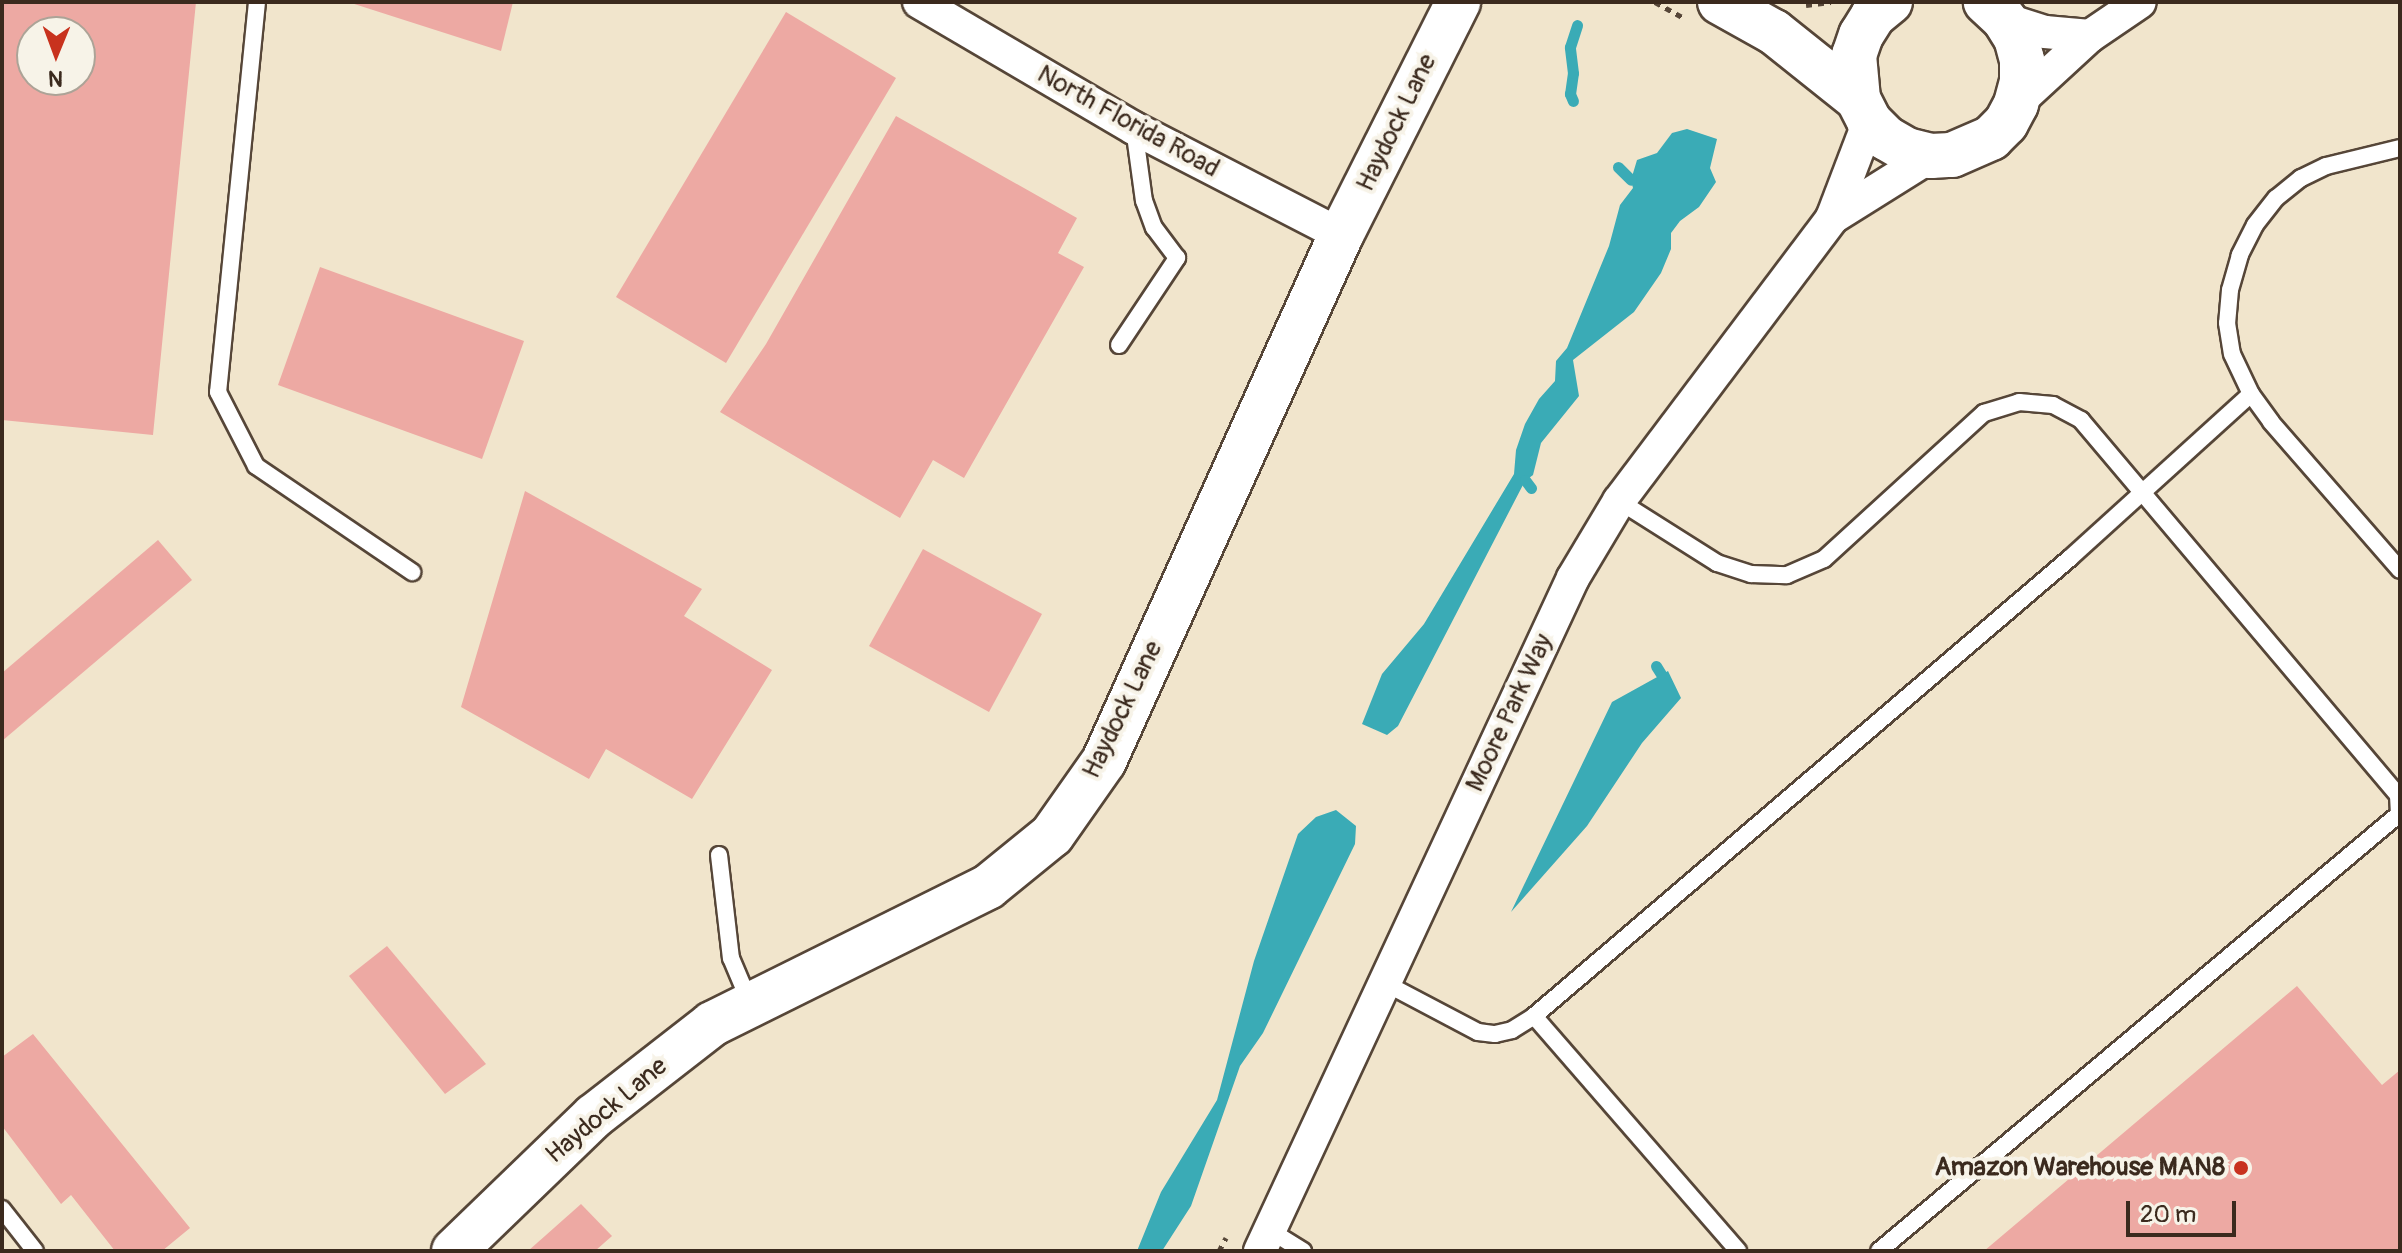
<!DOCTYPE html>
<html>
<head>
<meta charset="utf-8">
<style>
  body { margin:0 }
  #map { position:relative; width:2402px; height:1253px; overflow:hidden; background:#f1e5cc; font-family:Pangolin,sans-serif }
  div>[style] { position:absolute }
  .water>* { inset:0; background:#3aabb6 }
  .stream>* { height:11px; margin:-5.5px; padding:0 5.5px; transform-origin:5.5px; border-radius:5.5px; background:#3aabb6 }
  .building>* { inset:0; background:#eda9a3 }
  .path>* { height:5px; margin-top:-2.5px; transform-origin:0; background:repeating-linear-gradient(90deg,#564638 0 6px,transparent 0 12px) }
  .roads { filter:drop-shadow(2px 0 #564638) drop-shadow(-2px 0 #564638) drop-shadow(0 2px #564638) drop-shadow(0 -2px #564638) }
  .lane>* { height:16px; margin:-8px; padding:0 8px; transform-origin:8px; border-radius:8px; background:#fff }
  .street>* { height:32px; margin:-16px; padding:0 16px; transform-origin:16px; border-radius:16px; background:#fff }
  .secondary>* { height:44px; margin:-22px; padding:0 22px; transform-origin:22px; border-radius:22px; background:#fff }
  .dots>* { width:22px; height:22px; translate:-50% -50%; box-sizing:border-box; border:4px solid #f7f3e8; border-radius:50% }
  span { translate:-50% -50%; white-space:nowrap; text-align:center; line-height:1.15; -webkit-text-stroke:8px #f7f3e8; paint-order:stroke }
  .street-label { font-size:26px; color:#3b2a1e }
  .poi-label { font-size:26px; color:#3b2a1e; font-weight:700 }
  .right { translate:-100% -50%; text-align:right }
  .frame { position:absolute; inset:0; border:4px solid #3b2a1e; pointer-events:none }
  .north { position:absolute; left:16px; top:16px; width:80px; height:80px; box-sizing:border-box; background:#f7f3e8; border:2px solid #aca397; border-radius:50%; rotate:181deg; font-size:22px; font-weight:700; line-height:32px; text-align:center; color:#3b2a1e }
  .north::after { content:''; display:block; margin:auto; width:28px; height:36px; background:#c8321e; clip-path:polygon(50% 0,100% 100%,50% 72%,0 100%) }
  .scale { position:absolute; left:2126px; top:1201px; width:110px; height:36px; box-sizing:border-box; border:4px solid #3b2a1e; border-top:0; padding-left:10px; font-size:24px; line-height:28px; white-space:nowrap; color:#3b2a1e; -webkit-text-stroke:6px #f7f3e8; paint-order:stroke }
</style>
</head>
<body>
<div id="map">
  <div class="water">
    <div style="clip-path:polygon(1687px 129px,1717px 139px,1710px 168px,1716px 182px,1699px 207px,1680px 221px,1671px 233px,1671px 249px,1661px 273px,1634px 312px,1573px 360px,1579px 396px,1541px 443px,1533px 475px,1525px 481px,1398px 726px,1387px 735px,1362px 724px,1382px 674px,1424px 624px,1514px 474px,1516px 450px,1525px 424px,1539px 399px,1555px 381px,1556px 361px,1567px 348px,1609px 246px,1620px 205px,1633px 188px,1631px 180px,1637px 160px,1657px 153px,1672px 133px)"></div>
    <div style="clip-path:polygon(1668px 671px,1681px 698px,1642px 743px,1587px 826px,1511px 912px,1612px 702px)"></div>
    <div style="clip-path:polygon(1336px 810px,1356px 826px,1355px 844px,1263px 1033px,1240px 1066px,1191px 1206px,1162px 1251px,1137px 1251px,1161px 1192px,1217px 1100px,1254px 961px,1298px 834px,1316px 817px)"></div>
  </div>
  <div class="stream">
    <div style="left:1573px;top:101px;width:8px;rotate:-113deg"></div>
    <div style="left:1570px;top:94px;width:21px;rotate:-82deg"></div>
    <div style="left:1573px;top:73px;width:26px;rotate:-97deg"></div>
    <div style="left:1570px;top:47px;width:23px;rotate:-72deg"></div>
    <div style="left:1618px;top:167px;width:18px;rotate:45deg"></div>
    <div style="left:1525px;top:480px;width:10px;rotate:53deg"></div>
    <div style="left:1656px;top:666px;width:9px;rotate:58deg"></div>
  </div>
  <div class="building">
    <div style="clip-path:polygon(evenodd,2px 2px,196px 2px,153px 435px,2px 420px,2px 2px,32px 32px,80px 32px,80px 80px,32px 80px,32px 32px)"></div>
    <div style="clip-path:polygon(348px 2px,513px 2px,501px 51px)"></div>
    <div style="clip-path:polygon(786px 12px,896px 78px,726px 363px,616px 297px)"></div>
    <div style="clip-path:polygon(896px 116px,1077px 218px,1058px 253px,1084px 267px,964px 478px,933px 460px,900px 518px,720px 412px,766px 344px)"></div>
    <div style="clip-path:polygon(320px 267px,524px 341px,482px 459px,278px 385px)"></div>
    <div style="clip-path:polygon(525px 491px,702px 589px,684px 616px,772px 670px,692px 799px,606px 749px,589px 779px,461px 707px)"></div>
    <div style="clip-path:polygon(158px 540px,192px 580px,2px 741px,2px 673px)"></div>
    <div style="clip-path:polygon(923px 549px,1042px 614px,989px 712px,869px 646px)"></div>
    <div style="clip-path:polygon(387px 946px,486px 1064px,445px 1094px,349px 976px)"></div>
    <div style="clip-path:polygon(2297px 986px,2382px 1085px,2400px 1070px,2400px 1251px,1984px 1251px)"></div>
    <div style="clip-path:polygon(33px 1034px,190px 1228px,162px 1251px,115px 1251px,71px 1195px,61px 1204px,2px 1126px,2px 1057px)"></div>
    <div style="clip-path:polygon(581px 1204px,612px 1236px,595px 1251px,528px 1251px)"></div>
  </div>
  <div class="path">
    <div style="left:1655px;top:2px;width:31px;rotate:29deg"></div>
    <div style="left:1806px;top:5px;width:25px;rotate:-7deg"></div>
    <div style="left:1219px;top:1251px;width:15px;rotate:-62deg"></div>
  </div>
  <div class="roads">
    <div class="lane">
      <div style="left:257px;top:2px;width:392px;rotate:95.7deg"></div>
      <div style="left:218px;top:392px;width:83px;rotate:62.8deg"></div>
      <div style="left:256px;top:466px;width:189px;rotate:34.2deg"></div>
      <div style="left:2400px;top:148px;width:76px;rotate:166.3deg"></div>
      <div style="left:2326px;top:166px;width:28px;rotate:154deg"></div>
      <div style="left:2301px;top:178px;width:32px;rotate:141deg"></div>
      <div style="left:2276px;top:198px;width:34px;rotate:128deg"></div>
      <div style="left:2255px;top:225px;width:34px;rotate:117deg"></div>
      <div style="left:2240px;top:255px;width:36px;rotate:106deg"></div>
      <div style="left:2230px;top:290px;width:33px;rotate:95deg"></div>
      <div style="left:2227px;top:323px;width:31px;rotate:81deg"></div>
      <div style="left:2232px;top:354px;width:44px;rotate:64.6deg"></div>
      <div style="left:2251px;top:394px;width:34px;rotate:54deg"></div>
      <div style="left:2271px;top:422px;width:196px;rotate:48.9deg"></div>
      <div style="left:1119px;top:345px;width:105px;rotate:-56.3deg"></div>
      <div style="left:1177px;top:258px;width:38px;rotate:-127deg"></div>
      <div style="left:1154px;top:228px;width:29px;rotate:-110deg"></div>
      <div style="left:1144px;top:201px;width:74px;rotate:-97.8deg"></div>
      <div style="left:1619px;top:501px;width:116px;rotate:32.3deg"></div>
      <div style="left:1717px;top:563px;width:36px;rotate:18deg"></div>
      <div style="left:1751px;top:574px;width:36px;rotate:2deg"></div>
      <div style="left:1787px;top:575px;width:40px;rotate:-23.4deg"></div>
      <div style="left:1824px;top:559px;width:217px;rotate:-42.4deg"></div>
      <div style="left:1984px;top:413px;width:37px;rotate:-17deg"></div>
      <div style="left:2019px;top:402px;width:34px;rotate:5deg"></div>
      <div style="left:2053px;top:405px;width:32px;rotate:28deg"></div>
      <div style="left:2081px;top:420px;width:491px;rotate:49.8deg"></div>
      <div style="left:2398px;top:795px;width:19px;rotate:87deg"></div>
      <div style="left:2399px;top:814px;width:679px;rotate:139.96deg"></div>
      <div style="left:719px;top:855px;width:104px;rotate:83.4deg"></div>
      <div style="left:731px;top:958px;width:49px;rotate:67.1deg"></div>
      <div style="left:1383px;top:982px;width:107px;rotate:27.8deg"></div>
      <div style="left:1478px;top:1032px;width:17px;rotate:7deg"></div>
      <div style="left:1495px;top:1034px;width:17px;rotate:-13deg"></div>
      <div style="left:1512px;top:1030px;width:26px;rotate:-32deg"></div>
      <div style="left:1534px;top:1016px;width:705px;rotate:-40.51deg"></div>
      <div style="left:2070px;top:558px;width:244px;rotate:-42.2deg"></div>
      <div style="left:1534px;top:1016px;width:311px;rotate:49deg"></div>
      <div style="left:2px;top:1209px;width:53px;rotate:51.8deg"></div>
      <div style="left:1271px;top:1231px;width:38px;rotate:32deg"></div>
    </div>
    <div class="street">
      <div style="left:919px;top:2px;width:249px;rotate:30.4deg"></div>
      <div style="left:1134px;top:128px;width:233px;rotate:27.3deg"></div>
      <div style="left:2004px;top:19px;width:43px;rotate:17.6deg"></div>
      <div style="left:2045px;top:32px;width:45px;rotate:5.1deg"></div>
      <div style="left:2016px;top:104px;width:100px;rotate:-42.6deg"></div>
      <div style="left:2090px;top:36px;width:60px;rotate:-34.2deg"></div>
      <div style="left:1832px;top:218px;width:117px;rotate:-32.1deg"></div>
      <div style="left:1260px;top:1251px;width:742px;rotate:-65.06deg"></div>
      <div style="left:1573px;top:578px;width:90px;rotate:-59.1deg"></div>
      <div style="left:1619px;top:501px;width:354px;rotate:-53deg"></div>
      <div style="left:1832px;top:218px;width:104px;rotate:-69.1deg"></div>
    </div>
    <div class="secondary">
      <div style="left:1720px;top:2px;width:62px;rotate:29.1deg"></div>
      <div style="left:1774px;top:32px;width:107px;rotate:38.6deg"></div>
      <div style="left:1890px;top:2px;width:22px;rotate:141deg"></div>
      <div style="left:1873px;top:16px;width:22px;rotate:122deg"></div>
      <div style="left:1861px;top:35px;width:21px;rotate:109deg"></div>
      <div style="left:1854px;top:55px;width:44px;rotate:84.8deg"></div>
      <div style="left:1858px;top:99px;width:25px;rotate:63deg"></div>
      <div style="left:1869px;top:121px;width:24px;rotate:45deg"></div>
      <div style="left:1886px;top:138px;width:24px;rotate:30deg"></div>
      <div style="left:1907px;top:150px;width:25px;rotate:14deg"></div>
      <div style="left:1931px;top:156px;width:21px;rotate:-3deg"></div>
      <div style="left:1952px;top:155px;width:43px;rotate:-23.6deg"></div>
      <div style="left:1991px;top:138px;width:21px;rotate:-45deg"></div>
      <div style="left:2006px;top:123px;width:21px;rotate:-62deg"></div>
      <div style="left:2016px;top:104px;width:23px;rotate:-75deg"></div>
      <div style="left:2022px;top:82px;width:22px;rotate:-90deg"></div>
      <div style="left:2022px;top:60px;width:23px;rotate:-105deg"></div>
      <div style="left:2016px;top:38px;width:22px;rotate:-122deg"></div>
      <div style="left:2004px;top:19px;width:25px;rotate:-137deg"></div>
      <div style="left:454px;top:1251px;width:194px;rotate:-44deg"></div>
      <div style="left:594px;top:1116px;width:150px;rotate:-37.9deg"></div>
      <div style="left:712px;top:1024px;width:308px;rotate:-26.4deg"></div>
      <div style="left:988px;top:887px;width:82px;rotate:-39.1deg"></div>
      <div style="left:1052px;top:835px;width:90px;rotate:-54.9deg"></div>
      <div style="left:1104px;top:761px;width:577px;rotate:-65.75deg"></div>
      <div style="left:1341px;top:235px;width:261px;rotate:-63.3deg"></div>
    </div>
  </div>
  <div class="dots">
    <div style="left:2241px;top:1168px;background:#c8321e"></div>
  </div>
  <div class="street-label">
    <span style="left:1128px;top:122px;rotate:29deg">North Florida Road</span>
    <span style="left:1397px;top:123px;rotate:-64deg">Haydock Lane</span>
    <span style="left:1123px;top:710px;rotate:-64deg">Haydock Lane</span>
    <span style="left:1510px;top:713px;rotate:-65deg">Moore Park Way</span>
    <span style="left:607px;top:1111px;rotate:-40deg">Haydock Lane</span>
  </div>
  <div class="poi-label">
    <span class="right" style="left:2225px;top:1168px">Amazon Warehouse MAN8</span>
  </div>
  <div class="frame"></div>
  <div class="north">N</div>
  <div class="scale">20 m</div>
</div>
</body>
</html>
